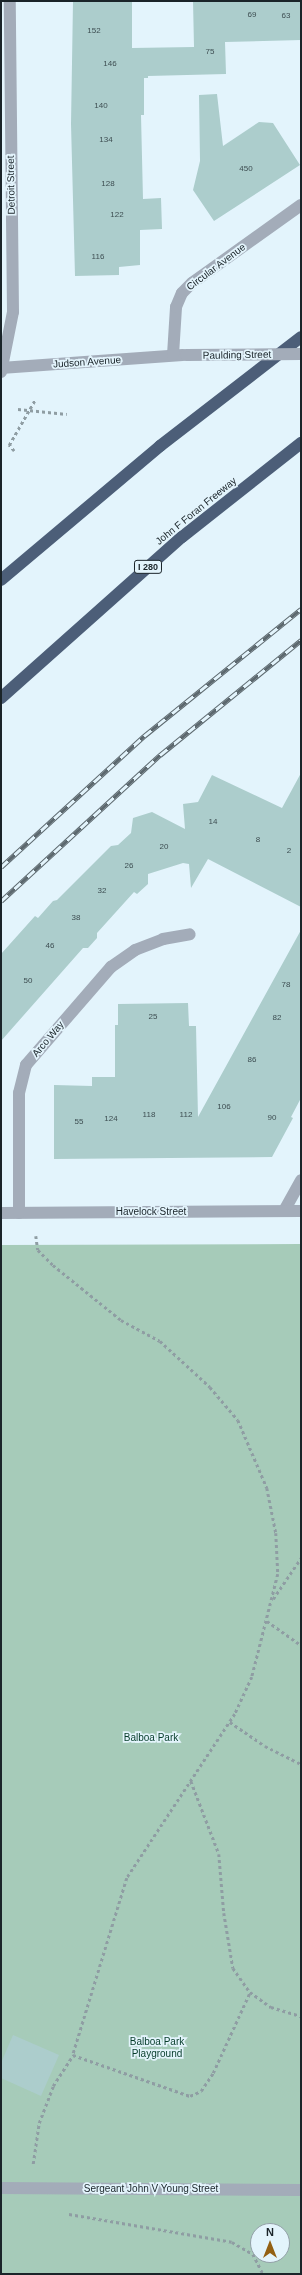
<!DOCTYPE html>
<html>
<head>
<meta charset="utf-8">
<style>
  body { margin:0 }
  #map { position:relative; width:302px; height:2275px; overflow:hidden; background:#e3f4fc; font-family:Arial,sans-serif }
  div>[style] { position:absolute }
  .green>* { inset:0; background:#a6cbb9 }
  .building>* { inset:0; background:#accdcc }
  .path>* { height:2.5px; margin-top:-1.25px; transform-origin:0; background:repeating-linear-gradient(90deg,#8f9da3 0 3px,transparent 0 6px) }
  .service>* { height:12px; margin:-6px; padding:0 6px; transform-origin:6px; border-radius:6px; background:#a3acb9 }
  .minor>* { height:12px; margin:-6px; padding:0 6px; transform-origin:6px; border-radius:6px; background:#a3acb9 }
  .tertiary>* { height:12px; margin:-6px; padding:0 6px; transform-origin:6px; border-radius:6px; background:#a3acb9 }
  .motorway>* { height:12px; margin:-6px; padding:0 6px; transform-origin:6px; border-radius:6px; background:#4c5e78 }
  .rail>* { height:4.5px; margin-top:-2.25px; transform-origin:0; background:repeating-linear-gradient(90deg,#e3f4fc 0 9px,#5c686e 0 18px); box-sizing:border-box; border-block:1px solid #5c686e }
  .minor-bridge>* { height:12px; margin:-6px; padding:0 6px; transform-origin:6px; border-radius:6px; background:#a3acb9 }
  span { translate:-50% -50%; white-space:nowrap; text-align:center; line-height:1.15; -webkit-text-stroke:3.5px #e3f4fc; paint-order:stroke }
  .number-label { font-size:8px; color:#3e4e52 }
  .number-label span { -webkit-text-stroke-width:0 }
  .shield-label span { padding:1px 3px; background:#e3f4fc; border:1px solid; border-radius:3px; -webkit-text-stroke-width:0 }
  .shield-label { font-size:9px; color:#1a2429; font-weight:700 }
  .street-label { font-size:10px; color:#1a2429 }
  .park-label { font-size:10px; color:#063c2a }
  .frame { position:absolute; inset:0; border:2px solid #1a2429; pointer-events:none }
  .north { position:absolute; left:250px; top:2223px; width:40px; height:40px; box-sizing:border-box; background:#e3f4fc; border:1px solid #93a1a8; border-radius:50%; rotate:0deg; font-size:11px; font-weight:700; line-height:16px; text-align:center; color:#1a2429 }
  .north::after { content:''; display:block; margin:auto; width:14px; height:18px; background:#936013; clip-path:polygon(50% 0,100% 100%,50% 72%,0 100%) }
</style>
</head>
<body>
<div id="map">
  <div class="green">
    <div style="clip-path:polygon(evenodd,301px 1244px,301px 2274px,1px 2274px,1px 1245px,301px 1244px,258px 2231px,282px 2231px,282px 2255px,258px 2255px,258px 2231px)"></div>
  </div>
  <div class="building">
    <div style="clip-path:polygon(73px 1px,132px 1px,132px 48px,194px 47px,193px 1px,301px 1px,301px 40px,225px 42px,226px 74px,148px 76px,148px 78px,144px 78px,144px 115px,141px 115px,143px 199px,161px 198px,162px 229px,140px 230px,140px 265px,119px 267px,119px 275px,75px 276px,71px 124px)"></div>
    <div style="clip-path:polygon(217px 94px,223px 146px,259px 122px,273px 123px,300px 165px,214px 221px,193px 190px,200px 161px,199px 95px)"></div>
    <div style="clip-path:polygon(301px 773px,301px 907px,208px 859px,191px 888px,189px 864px,183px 863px,148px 874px,148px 884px,137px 894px,134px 892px,97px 933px,97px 938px,88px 948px,83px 948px,1px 1041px,1px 954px,35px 916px,38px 918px,53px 901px,57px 900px,111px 846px,118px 845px,131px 833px,133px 818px,152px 812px,185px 829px,183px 804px,198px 802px,212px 775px,282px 808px)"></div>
    <div style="clip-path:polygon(301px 930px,301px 1098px,291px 1117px,293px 1118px,272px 1157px,54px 1159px,54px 1085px,92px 1086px,92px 1077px,115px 1077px,115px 1025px,118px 1025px,118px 1004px,188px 1003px,189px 1026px,196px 1026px,198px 1117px)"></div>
    <div style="clip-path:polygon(13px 2035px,59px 2055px,41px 2096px,1px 2078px,1px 2063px)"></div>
  </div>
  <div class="path">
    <div style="left:18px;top:409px;width:49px;rotate:5.8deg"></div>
    <div style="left:14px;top:451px;width:8px;rotate:-130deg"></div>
    <div style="left:9px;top:445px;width:52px;rotate:-60deg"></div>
    <div style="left:36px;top:1236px;width:14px;rotate:82deg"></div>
    <div style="left:38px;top:1250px;width:21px;rotate:45deg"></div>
    <div style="left:53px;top:1265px;width:87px;rotate:39deg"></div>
    <div style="left:121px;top:1320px;width:44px;rotate:28.3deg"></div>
    <div style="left:160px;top:1341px;width:68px;rotate:42.6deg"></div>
    <div style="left:210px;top:1387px;width:43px;rotate:49.7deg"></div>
    <div style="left:238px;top:1420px;width:74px;rotate:66.9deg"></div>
    <div style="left:267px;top:1488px;width:46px;rotate:78.7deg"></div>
    <div style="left:276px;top:1533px;width:41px;rotate:87.2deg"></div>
    <div style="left:278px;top:1574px;width:106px;rotate:104.2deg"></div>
    <div style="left:252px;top:1677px;width:41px;rotate:114.7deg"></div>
    <div style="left:235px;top:1714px;width:196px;rotate:123.4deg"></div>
    <div style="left:127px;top:1878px;width:185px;rotate:107deg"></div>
    <div style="left:273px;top:1599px;width:50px;rotate:-55.7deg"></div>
    <div style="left:267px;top:1621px;width:42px;rotate:35.2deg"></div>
    <div style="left:230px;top:1722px;width:42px;rotate:34.4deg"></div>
    <div style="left:265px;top:1746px;width:40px;rotate:26.6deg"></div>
    <div style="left:191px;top:1781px;width:78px;rotate:69deg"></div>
    <div style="left:219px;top:1854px;width:59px;rotate:85.2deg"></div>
    <div style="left:224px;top:1913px;width:56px;rotate:80.7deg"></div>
    <div style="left:233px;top:1968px;width:29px;rotate:55deg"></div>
    <div style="left:33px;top:2164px;width:41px;rotate:-81.7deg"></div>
    <div style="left:39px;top:2123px;width:40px;rotate:-69deg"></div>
    <div style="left:53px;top:2086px;width:37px;rotate:-57deg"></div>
    <div style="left:73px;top:2055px;width:124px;rotate:19.3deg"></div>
    <div style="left:190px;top:2096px;width:12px;rotate:-24deg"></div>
    <div style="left:201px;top:2091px;width:22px;rotate:-56deg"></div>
    <div style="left:213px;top:2073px;width:89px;rotate:-65.4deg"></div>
    <div style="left:250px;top:1992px;width:26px;rotate:36deg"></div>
    <div style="left:271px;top:2007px;width:31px;rotate:17deg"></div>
    <div style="left:69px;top:2214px;width:165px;rotate:9.7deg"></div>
    <div style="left:232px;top:2242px;width:24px;rotate:30deg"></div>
    <div style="left:253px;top:2254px;width:22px;rotate:63deg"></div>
  </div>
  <div class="service">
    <div style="left:1px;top:2188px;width:300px;rotate:0.4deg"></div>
  </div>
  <div class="minor">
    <div style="left:1px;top:368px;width:182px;rotate:-4.1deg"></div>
    <div style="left:1px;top:372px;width:61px;rotate:-78.7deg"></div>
    <div style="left:13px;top:312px;width:311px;rotate:-90.6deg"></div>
    <div style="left:284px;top:1211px;width:35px;rotate:-61deg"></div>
    <div style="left:1px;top:1213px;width:300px;rotate:-0.4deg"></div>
    <div style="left:19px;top:1213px;width:120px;rotate:-90deg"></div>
    <div style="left:19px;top:1093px;width:29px;rotate:-76deg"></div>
    <div style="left:26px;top:1065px;width:130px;rotate:-49.1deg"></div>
    <div style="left:111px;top:967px;width:29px;rotate:-35deg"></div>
    <div style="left:135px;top:950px;width:30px;rotate:-21deg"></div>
    <div style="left:163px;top:939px;width:27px;rotate:-10deg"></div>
  </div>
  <div class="tertiary">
    <div style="left:173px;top:355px;width:48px;rotate:-86.4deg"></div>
    <div style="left:176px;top:307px;width:15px;rotate:-67deg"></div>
    <div style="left:182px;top:293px;width:14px;rotate:-45deg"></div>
    <div style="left:192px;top:283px;width:134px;rotate:-35.6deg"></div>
  </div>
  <div class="motorway">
    <div style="left:1px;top:580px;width:208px;rotate:-40.1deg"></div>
    <div style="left:160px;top:446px;width:178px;rotate:-37.7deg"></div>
    <div style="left:1px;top:698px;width:242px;rotate:-41.7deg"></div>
    <div style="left:182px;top:537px;width:152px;rotate:-38.3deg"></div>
  </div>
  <div class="rail">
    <div style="left:1px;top:867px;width:194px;rotate:-42.5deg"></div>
    <div style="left:144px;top:736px;width:202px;rotate:-39deg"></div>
    <div style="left:1px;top:901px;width:216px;rotate:-42.6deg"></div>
    <div style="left:160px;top:755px;width:182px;rotate:-39.2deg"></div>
  </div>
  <div class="minor-bridge">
    <div style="left:186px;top:355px;width:115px;rotate:-0.5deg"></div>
  </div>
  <div class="number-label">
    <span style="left:252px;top:15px">69</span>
    <span style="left:286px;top:16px">63</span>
    <span style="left:94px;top:31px">152</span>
    <span style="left:210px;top:52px">75</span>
    <span style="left:110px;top:64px">146</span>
    <span style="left:101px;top:106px">140</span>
    <span style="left:106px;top:140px">134</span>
    <span style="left:246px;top:169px">450</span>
    <span style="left:108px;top:184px">128</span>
    <span style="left:117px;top:215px">122</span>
    <span style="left:98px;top:257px">116</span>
    <span style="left:213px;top:822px">14</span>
    <span style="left:258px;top:840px">8</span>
    <span style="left:164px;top:847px">20</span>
    <span style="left:289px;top:851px">2</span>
    <span style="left:129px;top:866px">26</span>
    <span style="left:102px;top:891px">32</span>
    <span style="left:76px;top:918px">38</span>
    <span style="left:50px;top:946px">46</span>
    <span style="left:28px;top:981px">50</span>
    <span style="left:286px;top:985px">78</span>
    <span style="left:153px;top:1017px">25</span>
    <span style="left:277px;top:1018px">82</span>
    <span style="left:252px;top:1060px">86</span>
    <span style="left:224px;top:1107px">106</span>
    <span style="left:149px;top:1115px">118</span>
    <span style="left:186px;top:1115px">112</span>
    <span style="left:272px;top:1118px">90</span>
    <span style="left:111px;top:1119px">124</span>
    <span style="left:79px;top:1122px">55</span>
  </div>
  <div class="shield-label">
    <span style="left:148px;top:567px">I 280</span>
  </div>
  <div class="street-label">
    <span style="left:11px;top:185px;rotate:-91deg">Detroit Street</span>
    <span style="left:216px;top:267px;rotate:-37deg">Circular Avenue</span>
    <span style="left:237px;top:355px;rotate:-1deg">Paulding Street</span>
    <span style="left:87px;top:362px;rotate:-4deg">Judson Avenue</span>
    <span style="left:196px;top:511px;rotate:-39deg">John F Foran Freeway</span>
    <span style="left:48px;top:1039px;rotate:-50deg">Arco Way</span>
    <span style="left:151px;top:1212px">Havelock Street</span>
    <span style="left:151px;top:2189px">Sergeant John V Young Street</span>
  </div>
  <div class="park-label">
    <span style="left:151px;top:1738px">Balboa Park</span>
    <span style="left:157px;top:2047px">Balboa Park<br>Playground</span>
  </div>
  <div class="frame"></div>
  <div class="north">N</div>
</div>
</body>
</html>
